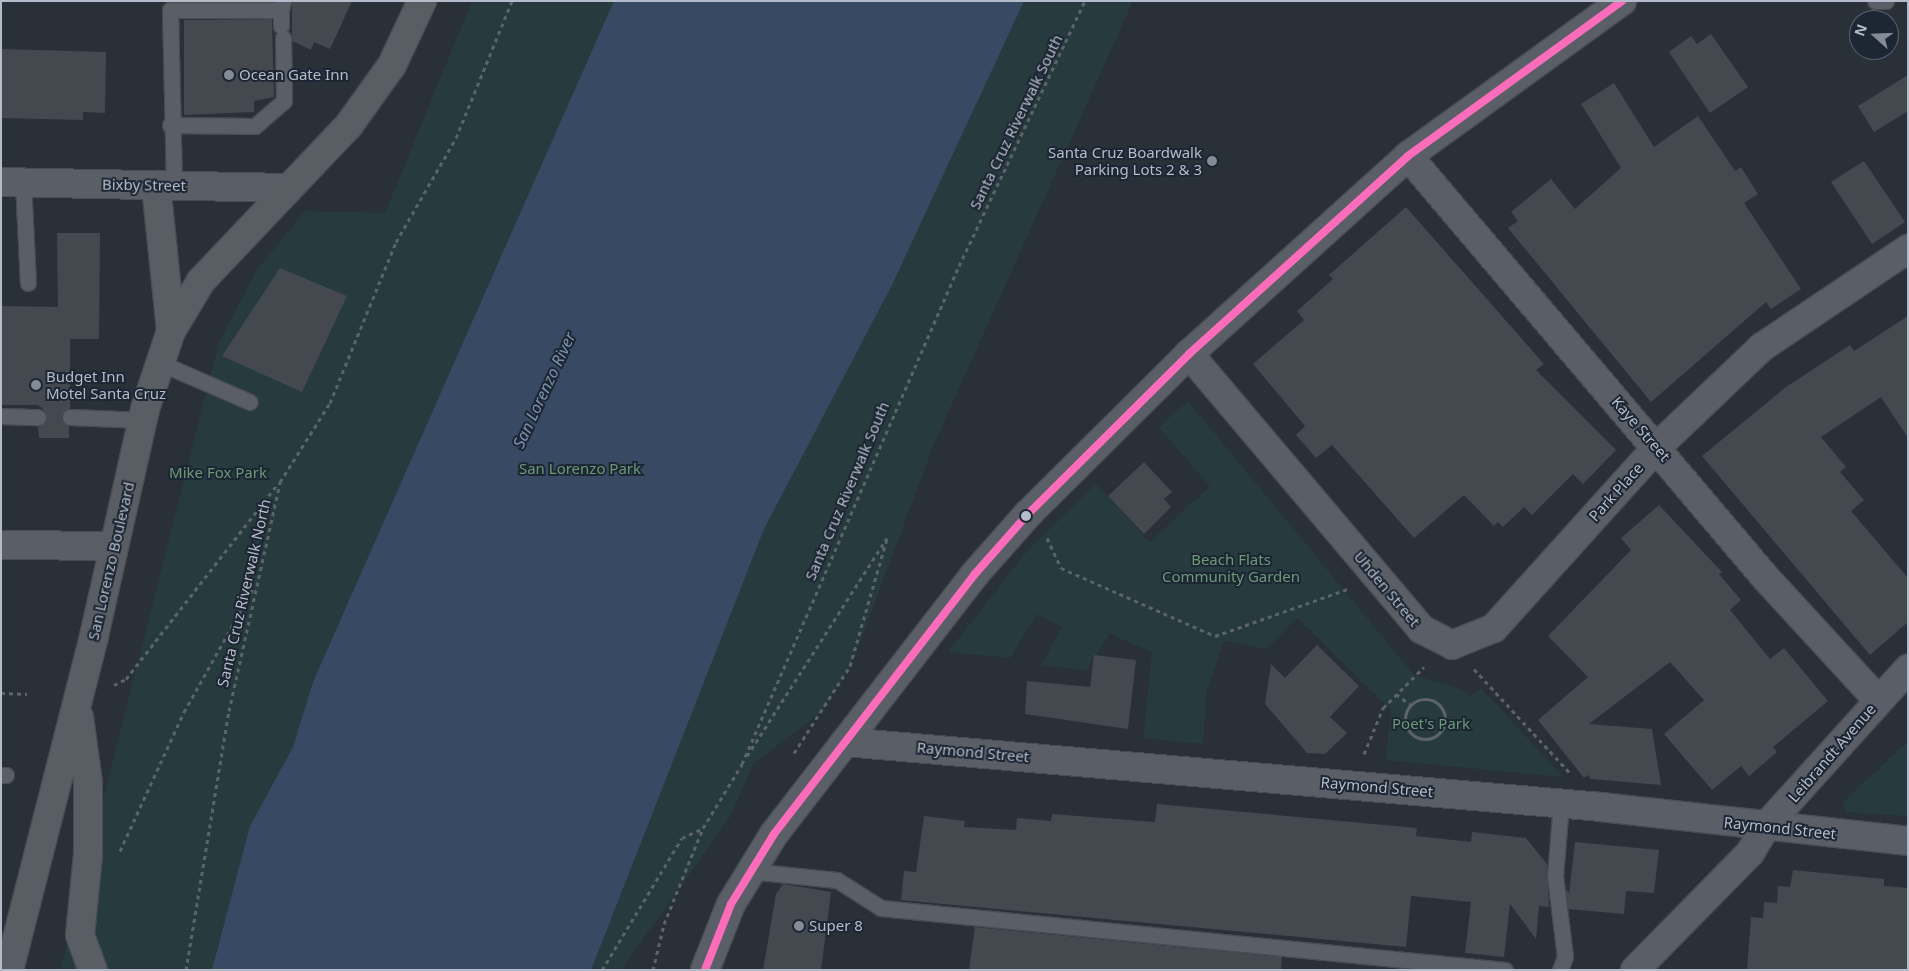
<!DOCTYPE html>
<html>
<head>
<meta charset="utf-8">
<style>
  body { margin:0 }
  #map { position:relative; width:1909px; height:971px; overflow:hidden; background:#2a3038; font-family:"Noto Sans",sans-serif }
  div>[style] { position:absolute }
  .green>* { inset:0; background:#273a3e }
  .water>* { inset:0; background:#384963 }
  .building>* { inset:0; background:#444950 }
  .path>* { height:3px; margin-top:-1.5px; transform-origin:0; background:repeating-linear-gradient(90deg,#5d636a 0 4px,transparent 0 8px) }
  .path>.ring { margin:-1.5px; padding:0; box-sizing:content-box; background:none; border:3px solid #5d636a; border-radius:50% }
  .roads { filter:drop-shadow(1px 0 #484c53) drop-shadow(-1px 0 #484c53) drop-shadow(0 1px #484c53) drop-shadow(0 -1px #484c53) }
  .service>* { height:15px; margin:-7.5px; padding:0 7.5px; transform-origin:7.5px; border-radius:7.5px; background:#5a5e66 }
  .minor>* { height:28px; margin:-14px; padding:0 14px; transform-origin:14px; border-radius:14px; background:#5a5e66 }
  .tertiary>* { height:28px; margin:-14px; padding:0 14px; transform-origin:14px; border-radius:14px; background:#5a5e66 }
  .secondary>* { height:28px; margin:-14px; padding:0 14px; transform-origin:14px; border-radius:14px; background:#595d64 }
  .bus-1>* { height:8px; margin:-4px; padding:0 4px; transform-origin:4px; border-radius:4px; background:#fb6dba }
  .dots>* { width:14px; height:14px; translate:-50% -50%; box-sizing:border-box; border:2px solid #1d2633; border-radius:50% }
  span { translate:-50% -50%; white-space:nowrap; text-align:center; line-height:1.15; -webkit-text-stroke:4px #1d2633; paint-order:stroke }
  .poi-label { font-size:15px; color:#b4bcc9 }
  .left { translate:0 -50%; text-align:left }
  .right { translate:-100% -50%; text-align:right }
  .street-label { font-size:15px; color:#b4bcc9 }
  .park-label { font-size:15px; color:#6b9a76 }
  .water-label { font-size:16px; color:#7c92b1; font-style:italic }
  .frame { position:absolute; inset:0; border:2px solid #b4bcc9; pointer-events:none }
  .north { position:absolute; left:1849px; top:10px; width:50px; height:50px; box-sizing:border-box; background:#1d2633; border:1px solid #59626f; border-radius:50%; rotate:290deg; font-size:14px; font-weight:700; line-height:20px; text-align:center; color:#b4bcc9 }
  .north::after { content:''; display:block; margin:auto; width:18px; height:22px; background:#848b96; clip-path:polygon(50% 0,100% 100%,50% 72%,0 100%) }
</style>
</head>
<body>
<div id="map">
  <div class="green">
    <div style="clip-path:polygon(472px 1px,1133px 1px,934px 444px,851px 666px,824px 710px,754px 763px,730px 817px,621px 970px,60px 970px,219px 342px,256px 271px,305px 211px,385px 213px)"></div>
    <div style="clip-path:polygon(1188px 401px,1414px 675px,1463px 690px,1470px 697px,1481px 688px,1563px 777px,1386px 760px,1391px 710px,1297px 618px,1267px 649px,1224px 641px,1207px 690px,1203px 744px,1143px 738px,1152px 652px,1110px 634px,1086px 670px,1041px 665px,1062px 627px,1037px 614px,1010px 658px,948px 652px,1027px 551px,1096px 484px,1150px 542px,1210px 486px,1158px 427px)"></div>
    <div style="clip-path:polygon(1908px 741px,1908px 816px,1846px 812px,1842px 803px)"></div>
  </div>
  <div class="water">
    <div style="clip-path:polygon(614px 1px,1024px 1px,892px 285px,764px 529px,591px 970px,212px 970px,250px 826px,293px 747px,313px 682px)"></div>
  </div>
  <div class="building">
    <div style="clip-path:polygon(292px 1px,352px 1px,330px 49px,314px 42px,311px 50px,292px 41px)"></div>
    <div style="clip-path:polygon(272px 19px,274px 97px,254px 101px,254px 112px,184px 115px,184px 20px)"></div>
    <div style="clip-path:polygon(1711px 34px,1748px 87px,1710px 113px,1669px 52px,1691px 36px,1697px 44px)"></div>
    <div style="clip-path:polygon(1px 49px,106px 52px,105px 113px,83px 112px,83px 120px,1px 118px)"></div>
    <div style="clip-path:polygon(1908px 75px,1908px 111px,1874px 132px,1858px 106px)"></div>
    <div style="clip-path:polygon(1614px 83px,1654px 147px,1698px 116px,1735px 171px,1741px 167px,1758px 194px,1744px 203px,1801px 289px,1771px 309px,1766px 302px,1651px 402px,1508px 228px,1518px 221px,1511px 212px,1551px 179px,1575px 209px,1621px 168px,1581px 104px)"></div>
    <div style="clip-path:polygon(1864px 161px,1905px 222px,1872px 244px,1831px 182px)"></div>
    <div style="clip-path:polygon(1406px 207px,1544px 364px,1536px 370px,1616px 450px,1583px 484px,1573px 474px,1532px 515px,1524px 507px,1503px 527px,1498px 522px,1494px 526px,1464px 495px,1414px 538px,1332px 445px,1316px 458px,1296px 435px,1305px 426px,1253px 364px,1304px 320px,1297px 311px,1333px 279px,1329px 275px)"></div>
    <div style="clip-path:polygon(57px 233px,100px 233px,99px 339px,70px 339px,70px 408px,61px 417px,69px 426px,69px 438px,39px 438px,38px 426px,47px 418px,43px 409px,38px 405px,1px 405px,1px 306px,58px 307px)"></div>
    <div style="clip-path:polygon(280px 268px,347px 296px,302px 392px,222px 356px)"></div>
    <div style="clip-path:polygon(1908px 316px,1908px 438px,1881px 397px,1821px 437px,1846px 467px,1840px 472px,1864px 500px,1851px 511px,1908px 578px,1908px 622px,1870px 655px,1702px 456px,1786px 387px,1850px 345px,1854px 351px)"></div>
    <div style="clip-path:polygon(1144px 462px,1172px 492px,1164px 499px,1171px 507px,1144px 534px,1108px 496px)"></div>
    <div style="clip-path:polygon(1659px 505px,1722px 572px,1719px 574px,1741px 600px,1730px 610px,1770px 659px,1784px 648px,1828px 701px,1773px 747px,1777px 752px,1749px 776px,1741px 766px,1712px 790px,1664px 734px,1704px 700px,1670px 662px,1589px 724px,1652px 729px,1661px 785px,1591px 779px,1588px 775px,1584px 778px,1538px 720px,1588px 677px,1548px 636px,1631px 550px,1621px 538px)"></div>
    <div style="clip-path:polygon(1317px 645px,1359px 686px,1330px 717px,1347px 733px,1325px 754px,1307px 753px,1265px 704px,1271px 664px,1285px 678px)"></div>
    <div style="clip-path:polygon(1094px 655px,1136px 660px,1128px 729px,1025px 714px,1027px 681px,1090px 687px)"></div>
    <div style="clip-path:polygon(1157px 804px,1417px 828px,1416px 836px,1471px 842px,1472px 832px,1526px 838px,1547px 864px,1549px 907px,1539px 906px,1536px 939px,1510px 904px,1504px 957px,1465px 953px,1471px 902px,1411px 896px,1406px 947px,901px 900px,904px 871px,916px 872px,924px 816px,965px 821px,964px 827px,1016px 830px,1017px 818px,1051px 821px,1052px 814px,1155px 822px)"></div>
    <div style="clip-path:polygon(1575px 842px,1659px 850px,1654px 893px,1626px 891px,1624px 914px,1568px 909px,1566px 889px,1569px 893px)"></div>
    <div style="clip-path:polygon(1793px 870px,1884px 879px,1884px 886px,1908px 888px,1908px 970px,1747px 970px,1751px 917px,1763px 918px,1764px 902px,1777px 903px,1778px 886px,1790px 887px)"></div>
    <div style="clip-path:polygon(783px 884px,831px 892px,821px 970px,763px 970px,776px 894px)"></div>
    <div style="clip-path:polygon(975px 927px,1282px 957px,1281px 970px,969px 970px)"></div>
  </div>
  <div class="path">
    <div style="left:1047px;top:538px;width:33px;rotate:65deg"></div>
    <div style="left:1061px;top:568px;width:168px;rotate:23.8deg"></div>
    <div style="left:1215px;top:636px;width:141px;rotate:-19.5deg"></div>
    <div style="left:1474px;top:669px;width:142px;rotate:47.3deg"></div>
    <div style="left:114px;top:685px;width:13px;rotate:-27deg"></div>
    <div style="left:126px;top:679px;width:247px;rotate:-52.1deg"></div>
    <div style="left:1px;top:693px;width:26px;rotate:2deg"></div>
    <div style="left:1396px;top:694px;width:19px;rotate:36deg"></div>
    <div class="ring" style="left:1405px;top:699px;width:37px;height:37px"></div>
    <div style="left:794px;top:753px;width:103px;rotate:-57.2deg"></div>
    <div style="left:850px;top:666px;width:136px;rotate:-73.8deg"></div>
    <div style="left:1364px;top:754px;width:50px;rotate:-67.6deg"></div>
    <div style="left:1383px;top:708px;width:58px;rotate:-45deg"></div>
    <div style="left:747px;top:756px;width:259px;rotate:-57.3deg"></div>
    <div style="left:120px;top:851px;width:153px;rotate:-65.3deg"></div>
    <div style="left:184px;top:712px;width:141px;rotate:-60.7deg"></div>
    <div style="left:186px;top:970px;width:263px;rotate:-80.6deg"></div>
    <div style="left:229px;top:711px;width:235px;rotate:-77.4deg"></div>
    <div style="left:280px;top:482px;width:93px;rotate:-57.7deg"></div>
    <div style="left:330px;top:403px;width:174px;rotate:-67.7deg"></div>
    <div style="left:396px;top:242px;width:120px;rotate:-60deg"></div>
    <div style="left:456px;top:138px;width:148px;rotate:-67.8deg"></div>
    <div style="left:602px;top:970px;width:154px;rotate:-58.8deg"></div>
    <div style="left:682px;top:838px;width:23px;rotate:-25deg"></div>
    <div style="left:653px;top:970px;width:47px;rotate:-76.6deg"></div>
    <div style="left:664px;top:924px;width:104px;rotate:-67.9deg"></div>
    <div style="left:703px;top:828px;width:75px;rotate:-58.6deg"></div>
    <div style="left:742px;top:764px;width:543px;rotate:-66.46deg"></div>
    <div style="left:959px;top:266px;width:293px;rotate:-64.6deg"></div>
  </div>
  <div class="roads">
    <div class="service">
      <div style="left:1875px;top:1px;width:11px"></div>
      <div style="left:281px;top:10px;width:16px;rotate:90deg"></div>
      <div style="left:170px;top:125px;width:85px;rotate:0.7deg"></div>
      <div style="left:255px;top:126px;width:38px;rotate:-41deg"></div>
      <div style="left:284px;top:101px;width:63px;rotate:-90.9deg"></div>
      <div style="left:23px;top:182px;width:101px;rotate:87.2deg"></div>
      <div style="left:174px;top:185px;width:175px;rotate:-91.3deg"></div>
      <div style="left:170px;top:10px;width:111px"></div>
      <div style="left:281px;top:10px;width:9px;rotate:-77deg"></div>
      <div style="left:158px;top:362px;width:100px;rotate:23.5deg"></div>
      <div style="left:1px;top:416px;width:37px;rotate:2deg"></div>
      <div style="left:70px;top:417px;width:73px;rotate:2.4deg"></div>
      <div style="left:1px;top:775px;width:5px"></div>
      <div style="left:750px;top:871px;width:87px;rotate:5.9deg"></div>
      <div style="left:837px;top:880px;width:52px;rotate:32.5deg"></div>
      <div style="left:881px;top:908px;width:627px;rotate:5.67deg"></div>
      <div style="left:1560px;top:970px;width:14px;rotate:-69deg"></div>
      <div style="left:1565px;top:957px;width:82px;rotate:-97deg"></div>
      <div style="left:1555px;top:876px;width:73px;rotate:-85.3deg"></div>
    </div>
    <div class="minor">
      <div style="left:1408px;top:156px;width:551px;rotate:49.71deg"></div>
      <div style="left:1764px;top:576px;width:168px;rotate:47.4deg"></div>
      <div style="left:1px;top:182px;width:285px;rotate:1.2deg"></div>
      <div style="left:1189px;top:354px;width:360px;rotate:49.8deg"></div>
      <div style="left:1421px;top:629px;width:35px;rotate:27deg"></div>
      <div style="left:1452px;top:645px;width:45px;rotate:-22deg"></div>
      <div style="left:1494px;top:628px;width:244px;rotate:-48deg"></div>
      <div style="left:1657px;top:447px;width:145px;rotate:-43.6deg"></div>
      <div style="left:1762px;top:347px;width:176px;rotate:-33.9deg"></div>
      <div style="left:1px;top:545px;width:111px;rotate:0.5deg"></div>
      <div style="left:845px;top:742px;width:759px;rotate:4.91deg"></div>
      <div style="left:1601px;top:807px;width:309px;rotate:6.3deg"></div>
      <div style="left:1635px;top:970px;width:164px;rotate:-45.5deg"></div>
      <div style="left:1750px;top:853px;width:31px;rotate:-59deg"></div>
      <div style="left:1766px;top:826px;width:212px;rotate:-47.9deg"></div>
    </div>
    <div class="tertiary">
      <div style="left:705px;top:970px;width:71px;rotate:-68.5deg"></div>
      <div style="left:731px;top:904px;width:82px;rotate:-58.4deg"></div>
      <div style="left:774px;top:834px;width:327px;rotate:-52.3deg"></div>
      <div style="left:974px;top:575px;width:81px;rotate:-48.5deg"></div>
      <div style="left:1028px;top:514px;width:227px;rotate:-44.8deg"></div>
      <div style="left:1189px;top:354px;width:295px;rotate:-42.1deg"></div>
      <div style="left:1408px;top:156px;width:264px;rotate:-35.9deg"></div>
    </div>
    <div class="secondary">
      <div style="left:156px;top:185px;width:147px;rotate:84.1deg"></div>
      <div style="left:79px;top:717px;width:67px;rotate:82.2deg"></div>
      <div style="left:88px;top:783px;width:72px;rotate:90deg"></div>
      <div style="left:88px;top:855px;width:80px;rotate:95.7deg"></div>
      <div style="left:80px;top:935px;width:37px;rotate:70deg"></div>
      <div style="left:9px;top:970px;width:345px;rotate:-75.7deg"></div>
      <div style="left:94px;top:636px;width:233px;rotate:-77.3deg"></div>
      <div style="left:145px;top:409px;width:82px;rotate:-71.6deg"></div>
      <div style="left:171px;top:331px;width:58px;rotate:-59deg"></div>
      <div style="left:201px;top:281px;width:215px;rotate:-46.5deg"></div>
      <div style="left:349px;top:125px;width:74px;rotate:-54.4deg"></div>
      <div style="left:392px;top:65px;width:71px;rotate:-64.9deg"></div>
    </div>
  </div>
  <div class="bus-1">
    <div style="left:705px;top:970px;width:71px;rotate:-68.5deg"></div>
    <div style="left:731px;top:904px;width:82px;rotate:-58.4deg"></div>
    <div style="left:774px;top:834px;width:327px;rotate:-52.3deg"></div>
    <div style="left:974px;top:575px;width:81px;rotate:-48.5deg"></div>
    <div style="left:1028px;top:514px;width:227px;rotate:-44.8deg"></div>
    <div style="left:1189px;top:354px;width:295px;rotate:-42.1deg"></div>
    <div style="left:1408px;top:156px;width:264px;rotate:-35.9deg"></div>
  </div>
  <div class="dots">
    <div style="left:229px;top:75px;background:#848b96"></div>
    <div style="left:1212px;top:161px;background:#848b96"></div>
    <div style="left:36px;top:385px;background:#848b96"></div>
    <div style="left:1026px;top:516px;background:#b4bcc9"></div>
    <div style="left:799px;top:926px;background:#848b96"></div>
  </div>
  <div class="poi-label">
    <span class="left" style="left:239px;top:75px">Ocean Gate Inn</span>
    <span class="right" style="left:1202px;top:161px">Santa Cruz Boardwalk<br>Parking Lots 2 &amp; 3</span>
    <span class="left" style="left:46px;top:385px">Budget Inn<br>Motel Santa Cruz</span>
    <span class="left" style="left:809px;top:926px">Super 8</span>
  </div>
  <div class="street-label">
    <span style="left:1016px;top:122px;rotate:-64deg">Santa Cruz Riverwalk South</span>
    <span style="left:144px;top:185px;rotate:1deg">Bixby Street</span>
    <span style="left:1641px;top:429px;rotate:49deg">Kaye Street</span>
    <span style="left:847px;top:491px;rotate:-67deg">Santa Cruz Riverwalk South</span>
    <span style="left:1616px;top:492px;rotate:-48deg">Park Place</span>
    <span style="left:111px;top:561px;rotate:-77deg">San Lorenzo Boulevard</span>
    <span style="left:1387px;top:589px;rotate:50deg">Uhden Street</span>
    <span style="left:244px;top:593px;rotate:-77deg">Santa Cruz Riverwalk North</span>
    <span style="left:973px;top:752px;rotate:5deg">Raymond Street</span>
    <span style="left:1832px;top:753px;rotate:-49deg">Leibrandt Avenue</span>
    <span style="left:1377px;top:787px;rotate:5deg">Raymond Street</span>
    <span style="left:1780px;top:828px;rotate:6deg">Raymond Street</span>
  </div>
  <div class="park-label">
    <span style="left:580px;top:469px">San Lorenzo Park</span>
    <span style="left:218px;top:473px">Mike Fox Park</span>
    <span style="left:1231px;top:568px">Beach Flats<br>Community Garden</span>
    <span style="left:1431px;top:724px">Poet's Park</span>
  </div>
  <div class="water-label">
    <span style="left:544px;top:390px;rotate:-65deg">San Lorenzo River</span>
  </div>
  <div class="frame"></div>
  <div class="north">N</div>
</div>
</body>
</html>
